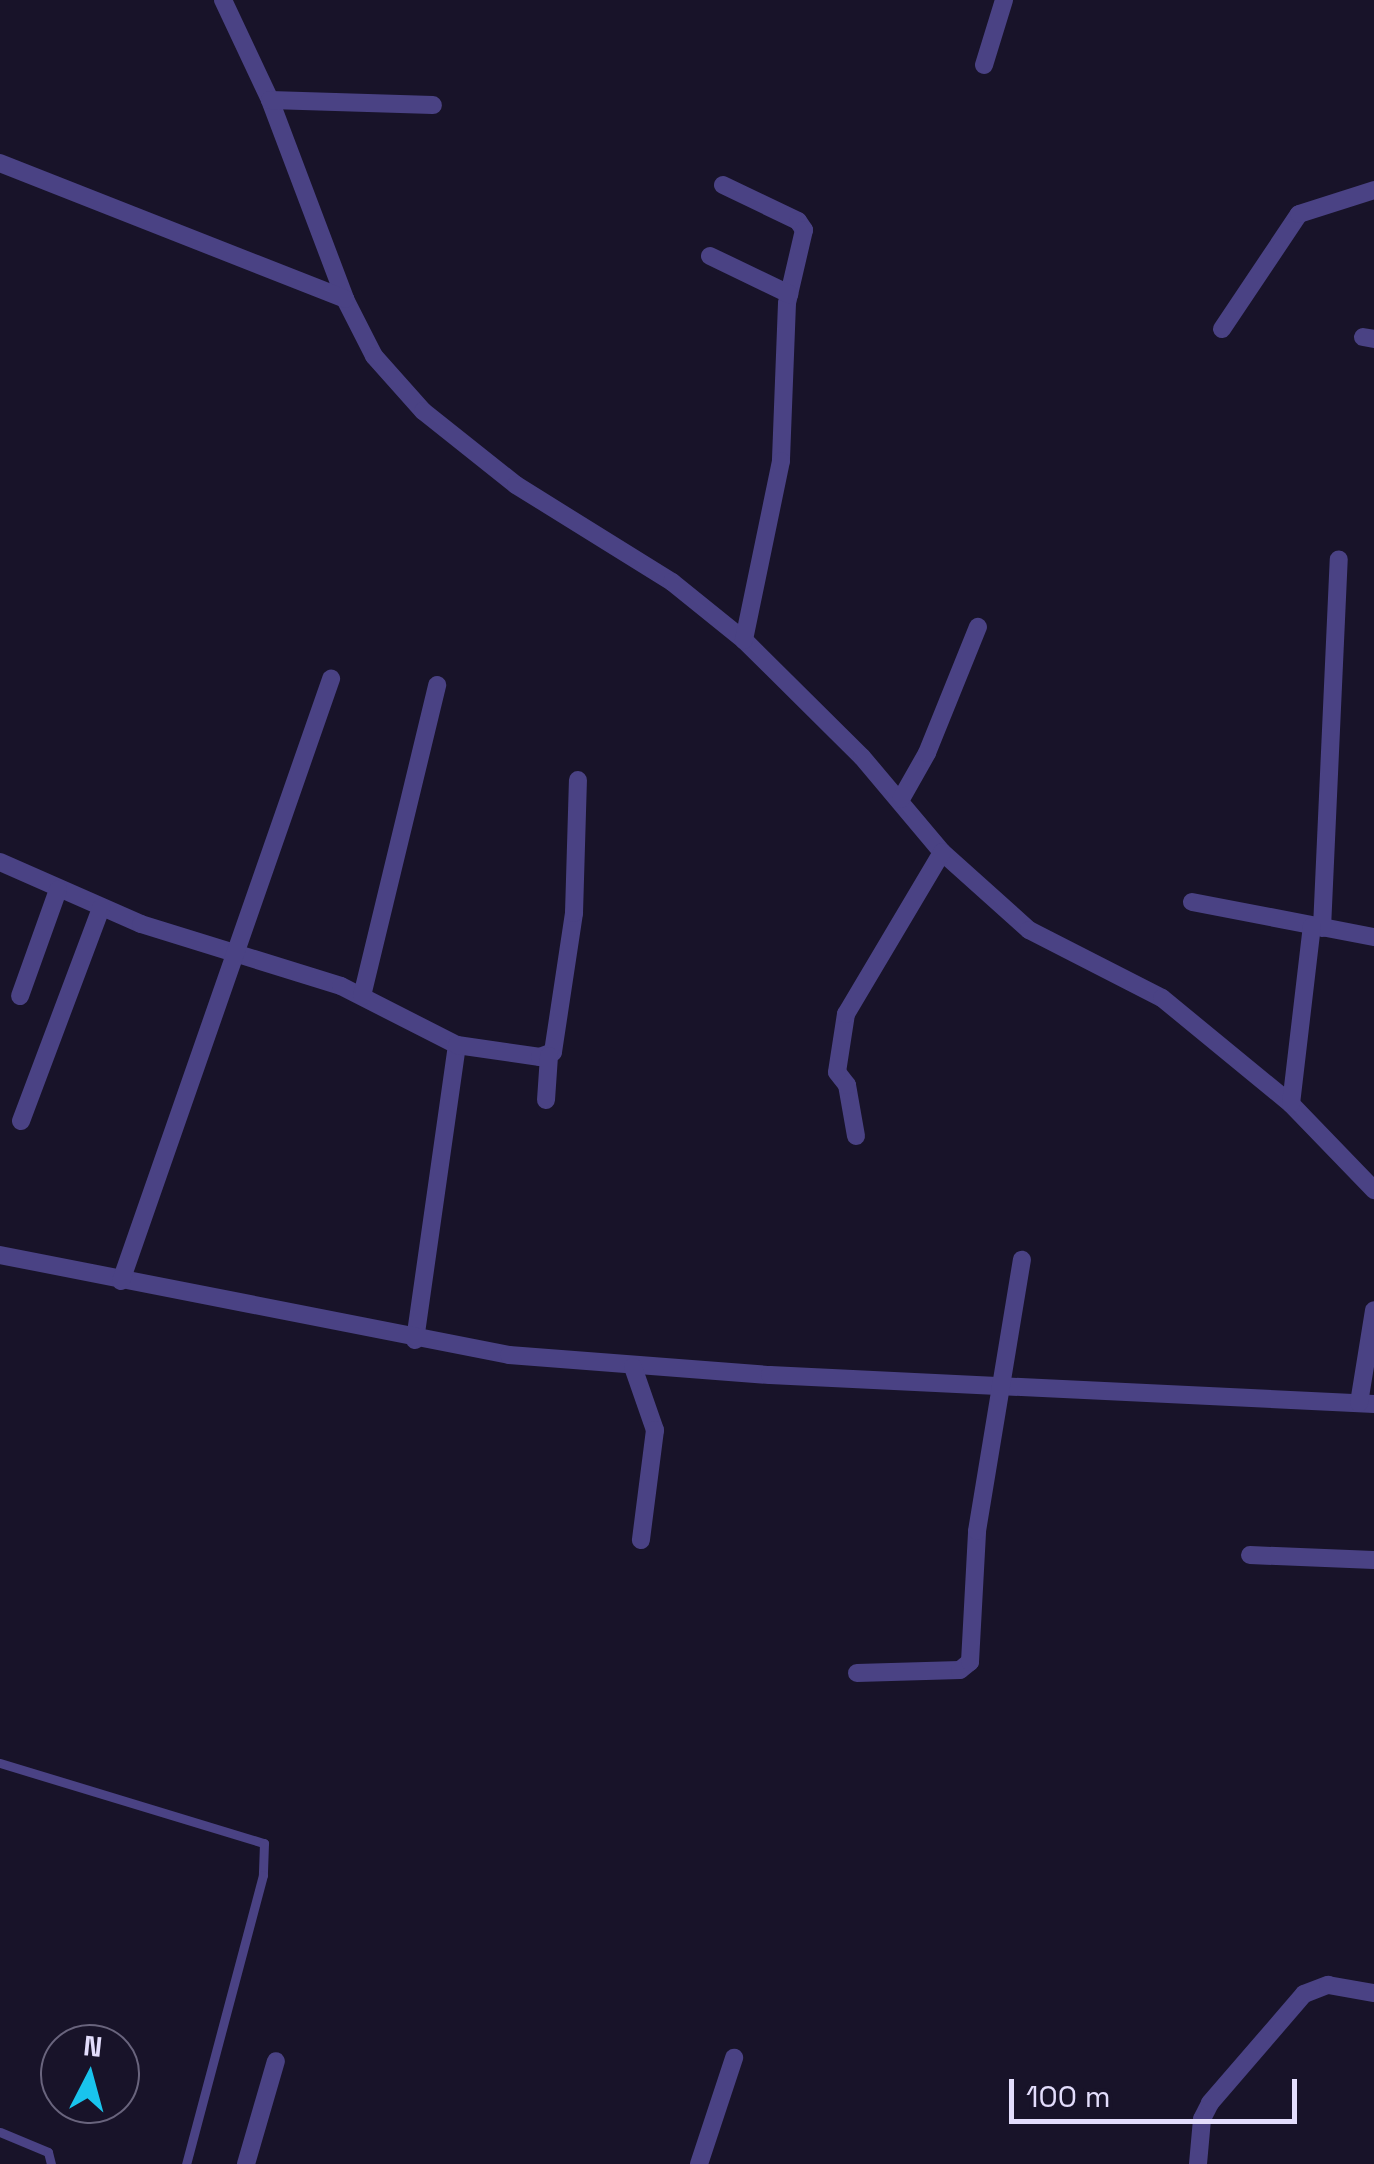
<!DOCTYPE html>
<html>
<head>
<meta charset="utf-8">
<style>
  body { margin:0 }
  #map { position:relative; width:1374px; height:2164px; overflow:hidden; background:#181329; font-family:"Space Grotesk",sans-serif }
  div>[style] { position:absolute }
  .service>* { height:9px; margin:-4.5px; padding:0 4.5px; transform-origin:4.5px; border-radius:4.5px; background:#4a4284 }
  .minor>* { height:18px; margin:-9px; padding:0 9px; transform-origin:9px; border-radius:9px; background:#4a4284 }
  span { translate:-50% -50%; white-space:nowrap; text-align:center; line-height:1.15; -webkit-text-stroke:9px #181329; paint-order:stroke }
  .north { position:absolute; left:40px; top:2024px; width:100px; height:100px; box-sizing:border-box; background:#181329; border:2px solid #69647d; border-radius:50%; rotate:6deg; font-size:28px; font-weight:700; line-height:40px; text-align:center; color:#e3ddfc }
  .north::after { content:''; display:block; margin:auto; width:35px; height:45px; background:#19c4ed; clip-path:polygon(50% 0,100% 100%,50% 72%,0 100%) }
  .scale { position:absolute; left:1009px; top:2079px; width:288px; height:45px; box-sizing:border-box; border:5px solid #e3ddfc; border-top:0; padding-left:12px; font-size:30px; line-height:35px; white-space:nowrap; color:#e3ddfc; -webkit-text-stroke:8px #181329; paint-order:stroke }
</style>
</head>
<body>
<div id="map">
  <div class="service">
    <div style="left:0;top:1763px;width:276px;rotate:16.9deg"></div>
    <div style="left:264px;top:1843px;width:32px;rotate:92deg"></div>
    <div style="left:263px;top:1875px;width:299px;rotate:104.9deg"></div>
    <div style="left:0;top:2132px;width:52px;rotate:22.6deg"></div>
    <div style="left:48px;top:2152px;width:12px;rotate:76deg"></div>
  </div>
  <div class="minor">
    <div style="left:223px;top:0;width:110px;rotate:64.8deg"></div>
    <div style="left:270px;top:100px;width:213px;rotate:69.3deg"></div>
    <div style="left:345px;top:299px;width:64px;rotate:63deg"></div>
    <div style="left:374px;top:356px;width:74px;rotate:48.3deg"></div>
    <div style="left:423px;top:411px;width:119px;rotate:38.5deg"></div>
    <div style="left:516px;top:485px;width:184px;rotate:31.9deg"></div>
    <div style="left:672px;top:582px;width:92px;rotate:38.9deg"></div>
    <div style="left:744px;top:640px;width:166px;rotate:44.8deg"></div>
    <div style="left:862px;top:757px;width:124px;rotate:49.9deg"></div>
    <div style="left:942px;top:852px;width:117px;rotate:41.9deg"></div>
    <div style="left:1029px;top:930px;width:149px;rotate:27.1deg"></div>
    <div style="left:1162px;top:998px;width:167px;rotate:39.4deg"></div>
    <div style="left:1291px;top:1104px;width:120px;rotate:46deg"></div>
    <div style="left:984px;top:65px;width:68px;rotate:-72.9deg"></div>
    <div style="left:270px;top:100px;width:163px;rotate:1.8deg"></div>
    <div style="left:0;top:163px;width:371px;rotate:21.5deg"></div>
    <div style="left:723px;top:185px;width:83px;rotate:25.6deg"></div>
    <div style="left:798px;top:221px;width:11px;rotate:56deg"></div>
    <div style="left:804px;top:230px;width:75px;rotate:103.1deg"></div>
    <div style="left:787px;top:303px;width:158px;rotate:92.2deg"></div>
    <div style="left:781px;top:461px;width:183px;rotate:101.7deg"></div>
    <div style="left:710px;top:256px;width:88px;rotate:25.7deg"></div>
    <div style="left:1222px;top:329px;width:138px;rotate:-56.2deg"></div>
    <div style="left:1299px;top:214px;width:79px;rotate:-17.7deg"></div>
    <div style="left:1363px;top:337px;width:11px;rotate:10deg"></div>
    <div style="left:901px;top:799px;width:53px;rotate:-60.5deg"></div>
    <div style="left:927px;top:753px;width:136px;rotate:-68deg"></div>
    <div style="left:0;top:862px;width:154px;rotate:23.7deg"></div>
    <div style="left:141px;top:924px;width:209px;rotate:17.2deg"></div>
    <div style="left:341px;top:986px;width:130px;rotate:27deg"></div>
    <div style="left:457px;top:1045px;width:298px;rotate:98.1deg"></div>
    <div style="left:1192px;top:902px;width:185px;rotate:10.9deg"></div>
    <div style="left:1322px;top:928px;width:369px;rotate:-87.4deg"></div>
    <div style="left:20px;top:996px;width:113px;rotate:-70.3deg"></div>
    <div style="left:362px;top:996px;width:320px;rotate:-76.4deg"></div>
    <div style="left:457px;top:1045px;width:84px;rotate:8.2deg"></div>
    <div style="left:540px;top:1057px;width:14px;rotate:-21deg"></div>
    <div style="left:553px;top:1052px;width:141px;rotate:-81.4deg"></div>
    <div style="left:574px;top:913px;width:133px;rotate:-88.3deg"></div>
    <div style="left:546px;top:1100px;width:44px;rotate:-86.1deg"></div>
    <div style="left:1291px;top:1104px;width:179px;rotate:-83.3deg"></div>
    <div style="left:21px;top:1121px;width:228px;rotate:-69.4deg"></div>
    <div style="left:856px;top:1136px;width:52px;rotate:-100deg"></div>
    <div style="left:847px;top:1085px;width:16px;rotate:-128deg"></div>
    <div style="left:837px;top:1072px;width:59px;rotate:-81.2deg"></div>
    <div style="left:846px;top:1014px;width:188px;rotate:-59.3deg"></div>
    <div style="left:0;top:1255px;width:519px;rotate:11.11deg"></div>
    <div style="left:509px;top:1355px;width:262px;rotate:4.4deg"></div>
    <div style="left:770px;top:1375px;width:605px;rotate:2.75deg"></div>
    <div style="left:121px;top:1281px;width:638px;rotate:-70.77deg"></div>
    <div style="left:633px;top:1367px;width:67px;rotate:70.8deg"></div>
    <div style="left:655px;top:1430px;width:111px;rotate:97.3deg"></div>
    <div style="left:1359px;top:1403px;width:94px;rotate:-80.8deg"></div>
    <div style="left:1250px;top:1555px;width:124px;rotate:2.3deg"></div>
    <div style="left:857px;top:1673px;width:103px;rotate:-1.7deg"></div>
    <div style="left:960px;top:1670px;width:13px;rotate:-39deg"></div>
    <div style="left:970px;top:1662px;width:131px;rotate:-86.9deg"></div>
    <div style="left:977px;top:1531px;width:275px;rotate:-80.6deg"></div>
    <div style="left:246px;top:2164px;width:107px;rotate:-73.8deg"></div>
    <div style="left:699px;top:2164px;width:112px;rotate:-71.7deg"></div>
    <div style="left:1198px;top:2164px;width:45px;rotate:-84.9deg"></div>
    <div style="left:1202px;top:2119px;width:18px;rotate:-63deg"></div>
    <div style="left:1210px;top:2103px;width:144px;rotate:-49.2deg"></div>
    <div style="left:1304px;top:1994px;width:26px;rotate:-21deg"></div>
    <div style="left:1328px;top:1985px;width:47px;rotate:9.9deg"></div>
  </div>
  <div class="north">N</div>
  <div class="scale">100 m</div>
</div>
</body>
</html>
